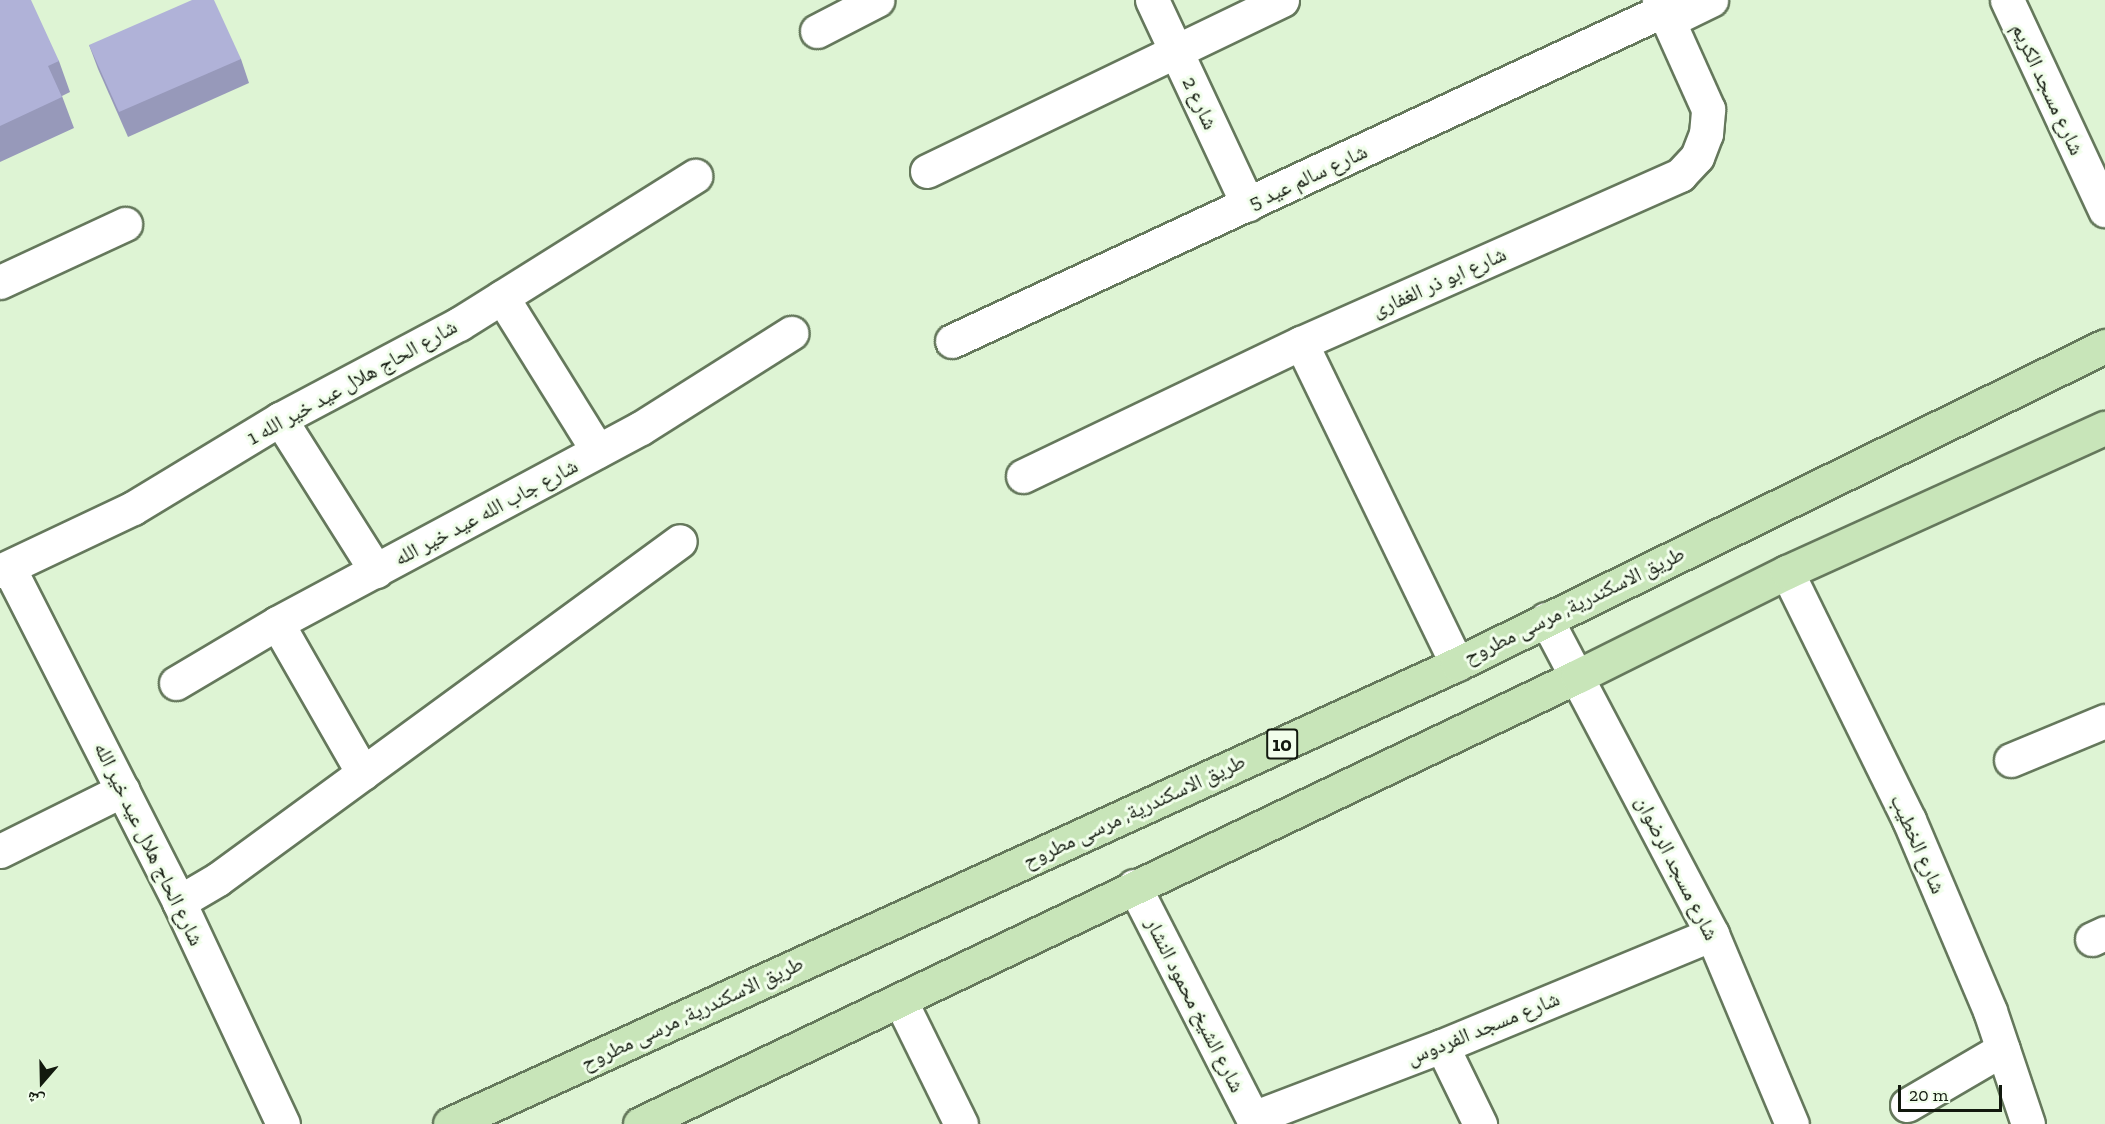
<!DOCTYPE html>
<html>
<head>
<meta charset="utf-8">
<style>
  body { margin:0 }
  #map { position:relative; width:2105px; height:1124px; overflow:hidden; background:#def4d4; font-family:"Zilla Slab","Noto Naskh Arabic",serif }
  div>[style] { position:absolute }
  .roads { filter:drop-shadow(2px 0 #65785c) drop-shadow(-2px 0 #65785c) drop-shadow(0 2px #65785c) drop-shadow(0 -2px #65785c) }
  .minor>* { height:33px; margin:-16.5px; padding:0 16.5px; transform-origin:16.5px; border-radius:16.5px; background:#fff }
  .major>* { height:33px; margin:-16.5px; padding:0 16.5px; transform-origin:16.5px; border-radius:16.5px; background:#c8e5b9 }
  .wall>* { inset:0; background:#9799ba }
  .building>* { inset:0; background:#b0b2d8 }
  span { translate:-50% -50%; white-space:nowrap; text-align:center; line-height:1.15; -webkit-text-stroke:6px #f1feeb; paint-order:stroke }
  .shield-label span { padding:2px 4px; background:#f1feeb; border:2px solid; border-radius:4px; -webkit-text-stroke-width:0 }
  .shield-label { font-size:20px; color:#12190e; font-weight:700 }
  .street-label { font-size:21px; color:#12190e }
  .north { position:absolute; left:12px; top:1052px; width:60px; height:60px; -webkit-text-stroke:4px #f1feeb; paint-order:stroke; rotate:200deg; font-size:16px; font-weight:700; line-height:24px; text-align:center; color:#12190e }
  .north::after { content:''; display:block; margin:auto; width:21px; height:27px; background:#12190e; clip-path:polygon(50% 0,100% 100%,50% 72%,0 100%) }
  .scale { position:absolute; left:1898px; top:1085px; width:104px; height:27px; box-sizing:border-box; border:3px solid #12190e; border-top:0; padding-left:8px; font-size:18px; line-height:21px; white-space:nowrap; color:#12190e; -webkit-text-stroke:4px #f1feeb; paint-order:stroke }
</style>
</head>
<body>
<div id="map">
  <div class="roads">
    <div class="minor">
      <div style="left:1152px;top:0;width:226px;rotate:64.9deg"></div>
      <div style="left:2007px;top:0;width:232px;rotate:65deg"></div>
      <div style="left:1668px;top:21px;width:48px;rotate:-26deg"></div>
      <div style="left:817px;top:31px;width:68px;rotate:-27.3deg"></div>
      <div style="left:927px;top:171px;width:394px;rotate:-25.7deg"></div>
      <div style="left:0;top:282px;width:138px;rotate:-24.9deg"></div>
      <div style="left:502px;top:297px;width:181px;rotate:58.1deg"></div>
      <div style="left:952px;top:341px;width:785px;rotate:-24.93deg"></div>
      <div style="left:1301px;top:343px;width:357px;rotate:64.1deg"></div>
      <div style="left:280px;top:419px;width:180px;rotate:57.7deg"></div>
      <div style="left:1023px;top:476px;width:308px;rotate:-25.6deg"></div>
      <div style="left:1301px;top:343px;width:415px;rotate:-23.9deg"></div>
      <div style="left:1680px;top:175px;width:25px;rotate:-47deg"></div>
      <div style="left:1697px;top:157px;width:25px;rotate:-69deg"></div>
      <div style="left:1706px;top:134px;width:25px;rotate:-85deg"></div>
      <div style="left:1708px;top:109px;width:120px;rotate:-114.2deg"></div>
      <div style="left:9px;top:568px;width:375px;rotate:63deg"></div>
      <div style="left:179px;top:902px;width:245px;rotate:64.9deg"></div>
      <div style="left:0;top:571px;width:147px;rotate:-25.3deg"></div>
      <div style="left:133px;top:508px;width:172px;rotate:-31.2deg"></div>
      <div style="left:280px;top:419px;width:203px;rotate:-28deg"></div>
      <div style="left:459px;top:324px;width:279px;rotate:-32.1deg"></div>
      <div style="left:1787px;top:572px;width:276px;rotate:63.8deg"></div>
      <div style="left:1909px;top:820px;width:207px;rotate:67deg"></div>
      <div style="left:1990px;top:1011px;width:119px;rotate:71.4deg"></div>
      <div style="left:1546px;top:619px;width:356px;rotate:62.2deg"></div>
      <div style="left:1712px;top:934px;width:206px;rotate:67.2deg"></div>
      <div style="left:277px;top:623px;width:173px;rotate:60.2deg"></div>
      <div style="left:176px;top:683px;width:117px;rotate:-30.7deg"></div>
      <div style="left:277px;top:623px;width:413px;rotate:-28.2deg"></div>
      <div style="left:641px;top:428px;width:178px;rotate:-32.3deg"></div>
      <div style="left:2011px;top:760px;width:102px;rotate:-22.5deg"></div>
      <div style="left:0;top:851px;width:137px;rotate:-26.4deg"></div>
      <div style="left:1134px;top:886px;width:267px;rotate:62.9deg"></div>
      <div style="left:179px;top:902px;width:45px;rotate:-30.5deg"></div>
      <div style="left:218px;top:879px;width:572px;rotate:-36.19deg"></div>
      <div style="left:2092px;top:939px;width:14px;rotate:-25deg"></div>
      <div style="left:900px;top:1000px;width:138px;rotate:63.8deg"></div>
      <div style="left:1442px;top:1046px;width:87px;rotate:64deg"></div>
      <div style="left:1907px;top:1105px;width:111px;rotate:-30.3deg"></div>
      <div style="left:1253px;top:1118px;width:202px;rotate:-20.9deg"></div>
      <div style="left:1442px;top:1046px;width:292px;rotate:-22.5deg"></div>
    </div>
    <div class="major">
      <div style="left:450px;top:1124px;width:1107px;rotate:-24.55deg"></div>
      <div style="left:1457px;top:664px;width:722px;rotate:-26.14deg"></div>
      <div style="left:640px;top:1124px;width:1039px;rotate:-25.53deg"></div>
      <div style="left:1578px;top:676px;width:233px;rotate:-26.5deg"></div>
      <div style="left:1787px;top:572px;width:349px;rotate:-24.4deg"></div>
    </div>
  </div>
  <div class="wall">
    <div style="clip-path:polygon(0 0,59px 61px,70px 92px,62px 96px,74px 128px,0 162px)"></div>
    <div style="clip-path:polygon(89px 45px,241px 59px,249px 83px,128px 137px,98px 69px)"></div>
  </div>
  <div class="building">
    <div style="clip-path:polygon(0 0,31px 0,59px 61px,48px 66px,62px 97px,0 126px)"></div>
    <div style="clip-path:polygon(192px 0,214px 0,241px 59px,119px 112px,89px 45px)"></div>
  </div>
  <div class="shield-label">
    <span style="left:1282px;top:744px">10</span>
  </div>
  <div class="street-label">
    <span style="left:2048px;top:89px;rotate:65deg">شارع مسجد الكريم</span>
    <span style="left:1200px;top:103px;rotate:65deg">شارع 2</span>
    <span style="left:1308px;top:177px;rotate:-25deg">شارع سالم عيد 5</span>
    <span style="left:1439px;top:282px;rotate:-24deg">شارع ابو ذر الغفارى</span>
    <span style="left:352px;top:382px;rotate:-29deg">شارع الحاج هلال عيد خير الله 1</span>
    <span style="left:486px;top:512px;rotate:-28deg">شارع جاب الله عيد خير الله</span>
    <span style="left:1574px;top:605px;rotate:-26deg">طريق الاسكندرية, مرسى مطروح</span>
    <span style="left:1134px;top:811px;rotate:-25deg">طريق الاسكندرية, مرسى مطروح</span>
    <span style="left:149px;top:844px;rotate:64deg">شارع الحاج هلال عيد خير الله</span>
    <span style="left:1918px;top:844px;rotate:66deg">شارع الخطيب</span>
    <span style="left:1677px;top:868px;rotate:63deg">شارع مسجد الرضوان</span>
    <span style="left:1195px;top:1005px;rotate:63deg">شارع الشيخ محمود النشار</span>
    <span style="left:692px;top:1013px;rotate:-25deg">طريق الاسكندرية, مرسى مطروح</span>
    <span style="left:1483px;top:1028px;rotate:-22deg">شارع مسجد الفردوس</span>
  </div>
  <div class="north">ش</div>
  <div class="scale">20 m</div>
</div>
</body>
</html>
